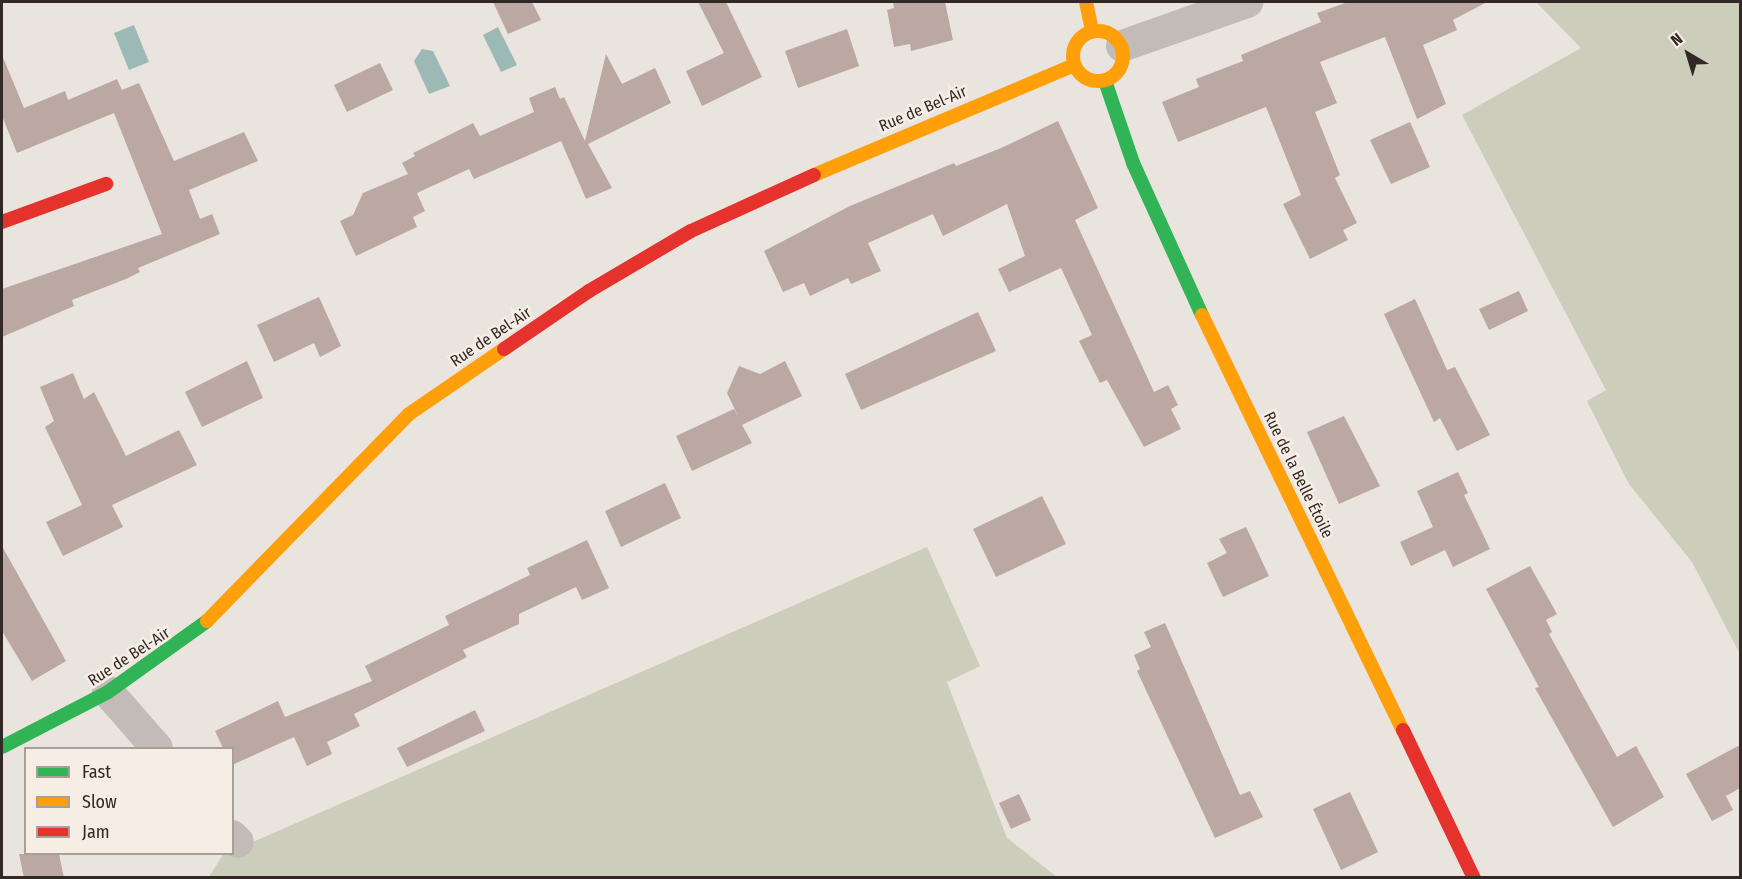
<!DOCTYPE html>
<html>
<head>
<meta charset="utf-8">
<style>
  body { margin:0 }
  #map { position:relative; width:1742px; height:879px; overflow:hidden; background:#eae4de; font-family:"Fira Sans Condensed",sans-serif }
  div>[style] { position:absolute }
  .green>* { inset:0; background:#cccdba }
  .water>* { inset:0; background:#9db9b6 }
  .building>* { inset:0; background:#bba8a2 }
  .street>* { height:32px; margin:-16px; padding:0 16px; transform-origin:16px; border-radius:16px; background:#c2bbb7 }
  .fast>* { height:14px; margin:-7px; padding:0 7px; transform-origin:7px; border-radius:7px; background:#30b455 }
  .slow>* { height:14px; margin:-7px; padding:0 7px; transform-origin:7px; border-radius:7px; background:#ff9f0a }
  .slow>.ring { margin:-7px; padding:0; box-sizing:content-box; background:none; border:14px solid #ff9f0a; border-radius:50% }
  .jam>* { height:14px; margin:-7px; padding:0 7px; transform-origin:7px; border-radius:7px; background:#e5322d }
  span { translate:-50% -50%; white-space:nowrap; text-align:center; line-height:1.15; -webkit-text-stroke:5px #f6ede5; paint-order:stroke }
  .street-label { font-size:16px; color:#322927 }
  .frame { position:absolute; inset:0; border:3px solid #322927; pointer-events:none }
  .legend { position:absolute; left:24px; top:747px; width:210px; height:108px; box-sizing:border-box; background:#f6ede5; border:2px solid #a89f99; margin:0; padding:8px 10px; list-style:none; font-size:18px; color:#322927 }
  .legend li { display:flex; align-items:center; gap:12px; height:30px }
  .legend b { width:30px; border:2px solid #a89f99 }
  .north { position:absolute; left:1658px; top:24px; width:60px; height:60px; -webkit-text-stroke:4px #f6ede5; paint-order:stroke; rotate:322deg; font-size:16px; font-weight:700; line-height:24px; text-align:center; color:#322927 }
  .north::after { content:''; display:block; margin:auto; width:21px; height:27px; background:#322927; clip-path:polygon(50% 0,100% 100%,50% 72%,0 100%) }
</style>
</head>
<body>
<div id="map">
  <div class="green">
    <div style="clip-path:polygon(1536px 2px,1740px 2px,1740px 654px,1692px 562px,1629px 484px,1587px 401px,1606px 390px,1462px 115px,1581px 48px)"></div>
    <div style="clip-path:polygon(927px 547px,980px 666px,947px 682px,1007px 838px,1057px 877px,208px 878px,223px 855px)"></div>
  </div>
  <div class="water">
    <div style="clip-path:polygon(134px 25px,149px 62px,129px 70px,114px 33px)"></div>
    <div style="clip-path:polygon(498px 27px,517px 65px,501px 72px,483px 35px)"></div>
    <div style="clip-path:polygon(422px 49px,433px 51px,450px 86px,429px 94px,414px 61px)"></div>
  </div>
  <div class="building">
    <div style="clip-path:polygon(493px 2px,532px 2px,541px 20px,508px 34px)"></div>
    <div style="clip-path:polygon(698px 2px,726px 2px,762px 77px,702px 106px,686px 71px,724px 53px)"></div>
    <div style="clip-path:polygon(893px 2px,945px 2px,953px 40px,911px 51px,910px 44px,894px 47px,887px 10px,894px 8px)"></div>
    <div style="clip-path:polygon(1348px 2px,1487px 2px,1453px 20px,1457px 30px,1423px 45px,1446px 104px,1417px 119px,1385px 37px,1320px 62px,1337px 103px,1315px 112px,1340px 175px,1335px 178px,1357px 223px,1343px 230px,1348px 240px,1310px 259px,1283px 204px,1301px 195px,1266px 107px,1178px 142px,1162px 102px,1199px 87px,1196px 79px,1243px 61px,1241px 55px,1321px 22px,1317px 13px)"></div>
    <div style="clip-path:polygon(847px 29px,859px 66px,798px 88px,785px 51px)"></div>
    <div style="clip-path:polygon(606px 54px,622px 84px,655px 68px,671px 103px,588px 144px,612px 188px,586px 199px,561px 141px,474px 179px,469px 169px,417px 193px,425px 211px,413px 217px,417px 227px,356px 256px,340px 221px,353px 215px,363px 193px,408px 174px,402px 163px,415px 156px,413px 153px,473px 123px,480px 136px,534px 112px,529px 98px,555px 87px,560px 99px,564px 97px,585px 141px)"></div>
    <div style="clip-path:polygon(2px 55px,24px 108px,65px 91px,68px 100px,117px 79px,122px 90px,139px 83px,174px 161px,244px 132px,258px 161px,189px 190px,200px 219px,212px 214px,220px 234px,138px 268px,140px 272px,126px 279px,72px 300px,74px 306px,2px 337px,2px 289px,162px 234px,114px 113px,17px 153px,2px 116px)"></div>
    <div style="clip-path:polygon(380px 63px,393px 90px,347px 112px,334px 85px)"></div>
    <div style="clip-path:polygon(1058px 121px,1098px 208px,1075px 220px,1154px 392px,1168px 385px,1178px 405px,1171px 409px,1181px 429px,1144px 447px,1107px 380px,1100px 383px,1079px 341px,1092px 335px,1061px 268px,1009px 292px,998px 269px,1025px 256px,1007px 204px,943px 236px,933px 214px,868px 243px,881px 271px,851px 284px,848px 278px,810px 296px,804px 283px,783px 292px,764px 251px,850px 206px,954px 163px,956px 166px,1001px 148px)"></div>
    <div style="clip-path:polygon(1410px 122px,1430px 167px,1391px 184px,1370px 140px)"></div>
    <div style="clip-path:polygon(1519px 291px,1528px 311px,1489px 330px,1479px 309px)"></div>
    <div style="clip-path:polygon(319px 297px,341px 346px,320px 357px,314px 343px,274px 362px,257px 325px)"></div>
    <div style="clip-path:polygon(1415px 299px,1447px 370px,1455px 367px,1490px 435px,1457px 451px,1440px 418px,1434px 422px,1384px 314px)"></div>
    <div style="clip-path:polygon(978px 312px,996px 351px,861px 410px,845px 374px)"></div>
    <div style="clip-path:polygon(247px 361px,263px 398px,202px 427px,185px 392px)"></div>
    <div style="clip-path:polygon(785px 361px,802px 396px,742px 425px,752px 443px,692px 471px,676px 436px,734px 409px,738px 416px,727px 393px,739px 366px,760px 374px)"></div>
    <div style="clip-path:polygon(73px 373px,84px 399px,94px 392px,126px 456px,179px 430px,197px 465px,112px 505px,123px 527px,63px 556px,46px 522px,82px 505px,45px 427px,54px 421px,40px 387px)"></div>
    <div style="clip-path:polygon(1344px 416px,1380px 486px,1339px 504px,1307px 432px)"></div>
    <div style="clip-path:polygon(1458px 472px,1468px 493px,1464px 495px,1490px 549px,1453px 567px,1445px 550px,1411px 566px,1400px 542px,1433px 527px,1417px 491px)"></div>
    <div style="clip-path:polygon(665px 483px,681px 518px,621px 547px,605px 511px)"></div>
    <div style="clip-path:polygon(1042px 496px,1066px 544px,996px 577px,973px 529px)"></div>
    <div style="clip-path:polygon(1246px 527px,1269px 576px,1223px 597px,1207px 563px,1227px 553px,1219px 539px)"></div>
    <div style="clip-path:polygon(587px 540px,609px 588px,582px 600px,576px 587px,519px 614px,519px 624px,463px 650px,467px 657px,354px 714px,360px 726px,327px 742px,332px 754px,307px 766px,294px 737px,232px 765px,232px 748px,223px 748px,215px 731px,278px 701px,285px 717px,372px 681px,365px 666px,449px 625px,445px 616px,530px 575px,527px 568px)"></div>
    <div style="clip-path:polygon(2px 546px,66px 661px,32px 681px,2px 631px)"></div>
    <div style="clip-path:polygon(1530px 566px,1557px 614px,1546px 620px,1552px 632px,1549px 634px,1617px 757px,1636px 746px,1664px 797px,1613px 827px,1535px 688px,1539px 687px,1486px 589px)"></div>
    <div style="clip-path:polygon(1165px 623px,1240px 795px,1250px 791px,1263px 817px,1215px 838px,1137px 671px,1140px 669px,1134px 655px,1151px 647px,1144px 632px)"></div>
    <div style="clip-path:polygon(475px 710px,485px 731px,407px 767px,397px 748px)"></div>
    <div style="clip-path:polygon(1740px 745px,1740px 788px,1726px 796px,1733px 810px,1712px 821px,1686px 774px)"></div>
    <div style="clip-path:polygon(1350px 792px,1378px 852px,1341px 870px,1313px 809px)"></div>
    <div style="clip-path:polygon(1019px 794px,1031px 820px,1011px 829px,999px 803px)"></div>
    <div style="clip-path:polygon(19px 854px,59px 854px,64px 878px,24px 878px)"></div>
  </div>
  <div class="street">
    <div style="left:1122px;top:46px;width:133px;rotate:-19.4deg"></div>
    <div style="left:108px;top:692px;width:74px;rotate:48.8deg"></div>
    <div style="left:232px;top:836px;width:8px;rotate:45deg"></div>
  </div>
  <div class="fast">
    <div style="left:1105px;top:81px;width:87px;rotate:71.1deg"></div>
    <div style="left:1133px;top:163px;width:167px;rotate:65.6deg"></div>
    <div style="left:2px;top:747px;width:119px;rotate:-27.4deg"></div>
    <div style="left:108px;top:692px;width:122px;rotate:-35.6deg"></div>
  </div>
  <div class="slow">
    <div style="left:1086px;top:2px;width:30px;rotate:78deg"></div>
    <div class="ring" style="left:1073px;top:31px;width:36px;height:36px"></div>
    <div style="left:814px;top:175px;width:282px;rotate:-22.9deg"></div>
    <div style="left:1202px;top:315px;width:461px;rotate:64.2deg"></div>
    <div style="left:207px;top:621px;width:289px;rotate:-45.7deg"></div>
    <div style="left:409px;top:414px;width:115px;rotate:-34.4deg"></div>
  </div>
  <div class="jam">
    <div style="left:2px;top:222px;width:111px;rotate:-20.1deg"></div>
    <div style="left:504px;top:349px;width:103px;rotate:-34.3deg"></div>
    <div style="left:589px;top:291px;width:118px;rotate:-30.5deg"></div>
    <div style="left:691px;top:231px;width:135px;rotate:-24.5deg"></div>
    <div style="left:1403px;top:730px;width:164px;rotate:64.4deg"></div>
  </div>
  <div class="street-label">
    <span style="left:923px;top:109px;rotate:-23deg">Rue de Bel-Air</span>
    <span style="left:491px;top:337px;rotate:-34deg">Rue de Bel-Air</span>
    <span style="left:1298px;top:475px;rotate:64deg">Rue de la Belle Étoile</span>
    <span style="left:129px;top:657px;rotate:-33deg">Rue de Bel-Air</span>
  </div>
  <div class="frame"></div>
  <ul class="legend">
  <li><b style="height:8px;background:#30b455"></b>Fast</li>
  <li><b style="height:8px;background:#ff9f0a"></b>Slow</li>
  <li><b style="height:8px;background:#e5322d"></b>Jam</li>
  </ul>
  <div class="north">N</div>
</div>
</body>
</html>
